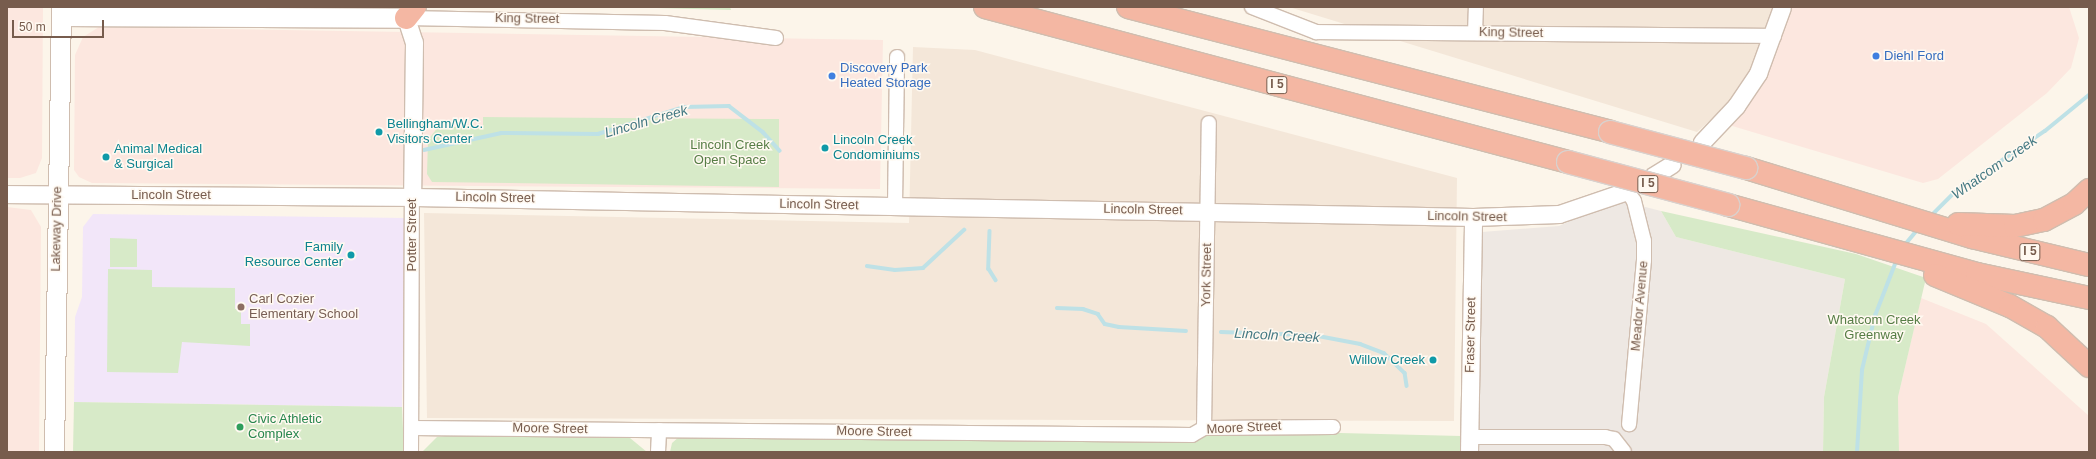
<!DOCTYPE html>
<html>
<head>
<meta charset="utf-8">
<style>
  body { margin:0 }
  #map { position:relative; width:2096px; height:459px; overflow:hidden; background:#fcf5ea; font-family:Arial,sans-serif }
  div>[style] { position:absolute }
  .residential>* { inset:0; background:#f4e7d9 }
  .commercial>* { inset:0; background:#fce7df }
  .industrial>* { inset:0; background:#eee8e3 }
  .education>* { inset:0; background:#f2e6f9 }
  .green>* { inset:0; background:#d7eac8 }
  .stream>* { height:3.5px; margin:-1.75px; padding:0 1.75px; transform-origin:1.75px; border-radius:1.75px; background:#bee1e6 }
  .roads { filter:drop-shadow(1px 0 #cfbdaf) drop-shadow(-1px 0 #cfbdaf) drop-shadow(0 1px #cfbdaf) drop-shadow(0 -1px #cfbdaf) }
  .minor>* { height:14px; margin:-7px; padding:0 7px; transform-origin:7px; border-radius:7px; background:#fff }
  .tertiary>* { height:17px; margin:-8.5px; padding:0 8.5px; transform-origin:8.5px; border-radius:8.5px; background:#fff }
  .secondary>* { height:19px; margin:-9.5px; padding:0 9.5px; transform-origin:9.5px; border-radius:9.5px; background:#fff }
  .motorway>* { height:22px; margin:-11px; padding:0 11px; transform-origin:11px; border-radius:11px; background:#f4b7a3 }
  .bridges { filter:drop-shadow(1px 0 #d9d1cd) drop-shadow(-1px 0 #d9d1cd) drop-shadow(0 1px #d9d1cd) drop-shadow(0 -1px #d9d1cd) }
  .motorway-bridge>* { height:22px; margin:-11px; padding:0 11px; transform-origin:11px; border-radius:11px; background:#f4b7a3 }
  .dots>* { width:11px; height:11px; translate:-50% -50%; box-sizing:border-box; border:2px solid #fff9f1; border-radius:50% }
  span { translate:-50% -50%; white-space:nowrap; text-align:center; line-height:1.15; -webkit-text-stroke:3px #fff9f1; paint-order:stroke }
  .shield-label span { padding:1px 3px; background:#fff9f1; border:1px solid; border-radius:3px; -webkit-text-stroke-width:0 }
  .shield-label { font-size:12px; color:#775c4d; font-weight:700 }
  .street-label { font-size:13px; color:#775c4d }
  .shop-label { font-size:13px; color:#366cbe }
  .left { translate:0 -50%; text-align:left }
  .culture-label { font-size:13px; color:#0d838f }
  .right { translate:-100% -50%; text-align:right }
  .park-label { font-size:13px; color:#567d45 }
  .education-label { font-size:13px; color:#785e54 }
  .leisure-label { font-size:13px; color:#27864d }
  .water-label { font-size:14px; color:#447983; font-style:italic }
  .frame { position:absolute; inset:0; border:8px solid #775c4d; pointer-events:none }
  .scale { position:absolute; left:12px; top:20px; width:92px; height:18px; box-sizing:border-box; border:2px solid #775c4d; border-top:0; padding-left:5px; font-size:12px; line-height:14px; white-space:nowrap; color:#775c4d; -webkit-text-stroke:3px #fff9f1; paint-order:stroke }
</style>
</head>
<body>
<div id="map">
  <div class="residential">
    <div style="clip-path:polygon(1289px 7px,1773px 7px,1757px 58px,1743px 84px,1728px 104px,1697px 132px)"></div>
    <div style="clip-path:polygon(913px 47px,975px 50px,1457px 178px,1454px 421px,427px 418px,424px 213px,909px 223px)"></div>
  </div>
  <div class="commercial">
    <div style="clip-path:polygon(7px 7px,43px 7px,42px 158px,36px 173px,20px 178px,7px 178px)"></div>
    <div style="clip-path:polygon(1789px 7px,2069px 7px,2079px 38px,2071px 68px,2047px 93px,1938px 179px,1923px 183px,1729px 125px,1756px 91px,1776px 51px)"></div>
    <div style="clip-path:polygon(99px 27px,883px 40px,880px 189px,92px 183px,79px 177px,74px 170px,75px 55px,83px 37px)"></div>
    <div style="clip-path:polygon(7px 207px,31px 210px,41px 227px,39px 452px,7px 452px)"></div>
    <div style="clip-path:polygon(1921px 298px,1986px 324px,2089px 416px,2089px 452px,1899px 452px,1898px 397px)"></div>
  </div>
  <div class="industrial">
    <div style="clip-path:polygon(1618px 200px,1661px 211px,1676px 237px,1845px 279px,1824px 397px,1823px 452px,1479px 452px,1482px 232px,1559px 226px)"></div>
  </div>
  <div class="education">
    <div style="clip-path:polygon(93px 214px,405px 218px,402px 407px,74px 402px,75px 317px,82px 297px,83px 227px)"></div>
  </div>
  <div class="green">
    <div style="clip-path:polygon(619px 7px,730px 7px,731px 10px)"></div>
    <div style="clip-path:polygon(483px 117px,779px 119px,779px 187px,432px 182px,427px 174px,428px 140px,438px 127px,483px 127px)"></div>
    <div style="clip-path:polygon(1661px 211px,1856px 254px,1926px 278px,1898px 397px,1899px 452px,1823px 452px,1824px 397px,1845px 279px,1676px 237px)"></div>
    <div style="clip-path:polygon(110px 238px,137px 239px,137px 267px,110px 267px)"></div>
    <div style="clip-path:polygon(108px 269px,152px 270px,152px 287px,235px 288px,235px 309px,241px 309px,241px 324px,250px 324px,250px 346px,182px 342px,178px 373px,107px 372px)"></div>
    <div style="clip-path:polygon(74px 402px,402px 407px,404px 452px,73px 452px)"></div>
    <div style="clip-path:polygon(1222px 430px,1461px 436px,1460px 452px,670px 452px,672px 443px,680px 436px,1185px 443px)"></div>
    <div style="clip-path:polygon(446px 436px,630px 438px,647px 452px,422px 452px,437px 437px)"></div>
  </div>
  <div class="stream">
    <div style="left:424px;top:150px;width:79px;rotate:-12.4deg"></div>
    <div style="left:501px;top:133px;width:97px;rotate:0.6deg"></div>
    <div style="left:598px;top:134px;width:90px;rotate:-17.4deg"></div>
    <div style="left:684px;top:107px;width:45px;rotate:-1.3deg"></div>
    <div style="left:729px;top:106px;width:43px;rotate:37.4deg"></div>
    <div style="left:763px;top:132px;width:25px;rotate:48deg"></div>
    <div style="left:1930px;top:217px;width:34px;rotate:-45deg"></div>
    <div style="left:1954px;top:193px;width:110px;rotate:-34.3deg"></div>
    <div style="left:2045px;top:131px;width:57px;rotate:-39.3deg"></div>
    <div style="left:990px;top:231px;width:38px;rotate:92deg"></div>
    <div style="left:989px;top:269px;width:13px;rotate:58deg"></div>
    <div style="left:1903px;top:247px;width:23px;rotate:-50deg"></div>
    <div style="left:867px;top:266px;width:28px;rotate:8deg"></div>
    <div style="left:895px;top:270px;width:28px;rotate:-4deg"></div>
    <div style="left:923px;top:268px;width:56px;rotate:-42.8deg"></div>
    <div style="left:1057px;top:308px;width:26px;rotate:2deg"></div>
    <div style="left:1083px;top:309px;width:16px;rotate:18deg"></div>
    <div style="left:1098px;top:314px;width:12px;rotate:55deg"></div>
    <div style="left:1105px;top:324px;width:14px;rotate:12deg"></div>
    <div style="left:1119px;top:327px;width:67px;rotate:3.4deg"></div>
    <div style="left:1221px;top:332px;width:92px;rotate:1.9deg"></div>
    <div style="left:1313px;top:335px;width:48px;rotate:10.8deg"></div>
    <div style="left:1360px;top:344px;width:26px;rotate:21deg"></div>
    <div style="left:1384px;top:353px;width:29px;rotate:44deg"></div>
    <div style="left:1405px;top:373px;width:13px;rotate:81deg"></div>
    <div style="left:1857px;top:452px;width:82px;rotate:-86.5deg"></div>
    <div style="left:1862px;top:370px;width:56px;rotate:-76.5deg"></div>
    <div style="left:1875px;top:316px;width:61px;rotate:-68.9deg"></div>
  </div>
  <div class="roads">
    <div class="minor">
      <div style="left:1252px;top:7px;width:69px;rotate:21.3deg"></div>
      <div style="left:1316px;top:32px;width:458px;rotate:0.5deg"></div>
      <div style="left:406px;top:18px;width:259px;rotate:1.1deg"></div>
      <div style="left:665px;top:23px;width:112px;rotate:7.7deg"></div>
      <div style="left:1475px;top:33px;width:26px;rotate:-88deg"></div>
      <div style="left:1627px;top:191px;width:12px;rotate:55deg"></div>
      <div style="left:1634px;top:201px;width:41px;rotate:76deg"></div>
      <div style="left:1644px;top:241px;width:19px;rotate:90deg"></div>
      <div style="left:1644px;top:260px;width:165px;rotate:95.2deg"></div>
      <div style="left:895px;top:206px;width:149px;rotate:-89.2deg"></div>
      <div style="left:412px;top:428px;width:780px;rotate:0.51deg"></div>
      <div style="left:1192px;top:435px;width:14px;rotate:-30deg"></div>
      <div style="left:1204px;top:428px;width:129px;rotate:-0.4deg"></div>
      <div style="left:1204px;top:428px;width:305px;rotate:-89.1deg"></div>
      <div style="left:1469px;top:437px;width:136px"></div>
      <div style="left:1605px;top:437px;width:9px;rotate:13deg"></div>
      <div style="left:1614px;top:439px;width:16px;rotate:52deg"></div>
      <div style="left:411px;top:452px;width:255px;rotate:-89.8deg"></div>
      <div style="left:658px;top:452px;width:22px;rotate:-87deg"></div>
    </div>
    <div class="tertiary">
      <div style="left:406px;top:18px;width:25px;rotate:72deg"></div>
      <div style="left:414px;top:42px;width:155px;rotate:90.7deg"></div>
      <div style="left:1702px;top:142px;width:50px;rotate:-46.6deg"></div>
      <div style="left:1736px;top:106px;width:40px;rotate:-56deg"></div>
      <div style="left:1758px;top:73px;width:70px;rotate:-70deg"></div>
      <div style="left:1653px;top:176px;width:22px;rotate:-32deg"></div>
      <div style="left:7px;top:194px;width:407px;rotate:0.4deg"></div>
      <div style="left:414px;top:197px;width:1059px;rotate:1.08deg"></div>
      <div style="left:1473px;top:217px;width:86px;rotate:-2deg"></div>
      <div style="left:1559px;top:214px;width:72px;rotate:-18.7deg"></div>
      <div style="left:1469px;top:452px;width:235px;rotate:-89deg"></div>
    </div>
    <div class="secondary">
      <div style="left:61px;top:16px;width:345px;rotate:0.3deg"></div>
      <div style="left:54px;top:452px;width:445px;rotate:-89.1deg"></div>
    </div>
    <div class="motorway">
      <div style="left:985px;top:7px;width:603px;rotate:14.89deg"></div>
      <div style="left:1128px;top:7px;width:498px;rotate:14.5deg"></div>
      <div style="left:406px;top:18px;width:14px;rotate:-51deg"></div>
      <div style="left:1746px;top:168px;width:236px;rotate:17deg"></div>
      <div style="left:1972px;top:237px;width:120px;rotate:13.5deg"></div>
      <div style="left:1728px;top:205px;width:258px;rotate:15.5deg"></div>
      <div style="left:1977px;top:274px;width:115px;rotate:12.1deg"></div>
      <div style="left:1958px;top:224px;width:57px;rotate:2deg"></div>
      <div style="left:2015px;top:226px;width:30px;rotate:-12deg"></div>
      <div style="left:2044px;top:220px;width:34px;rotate:-28deg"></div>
      <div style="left:2074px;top:204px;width:21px;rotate:-43deg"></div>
      <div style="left:1935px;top:275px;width:81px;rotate:22.5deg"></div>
      <div style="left:2010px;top:306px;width:43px;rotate:29.6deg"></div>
      <div style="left:2047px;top:327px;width:57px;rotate:42.9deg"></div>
    </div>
  </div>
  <div class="bridges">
    <div class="motorway-bridge">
      <div style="left:1610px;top:132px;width:141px;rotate:14.8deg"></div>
      <div style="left:1568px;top:162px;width:166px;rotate:15deg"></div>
    </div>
  </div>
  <div class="dots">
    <div style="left:1876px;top:56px;background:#3f7fe0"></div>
    <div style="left:832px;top:76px;background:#3f7fe0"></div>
    <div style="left:379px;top:132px;background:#0f9aa8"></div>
    <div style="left:825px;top:148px;background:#0f9aa8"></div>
    <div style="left:106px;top:157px;background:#0f9aa8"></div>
    <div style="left:351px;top:255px;background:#0f9aa8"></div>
    <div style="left:241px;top:307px;background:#8d6e63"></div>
    <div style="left:1433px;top:360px;background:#0f9aa8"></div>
    <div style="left:240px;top:427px;background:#2e9e5b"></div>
  </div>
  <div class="shield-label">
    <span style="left:1277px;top:85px">I 5</span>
    <span style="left:1648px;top:184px">I 5</span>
    <span style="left:2030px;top:252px">I 5</span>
  </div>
  <div class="street-label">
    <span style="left:527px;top:19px;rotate:1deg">King Street</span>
    <span style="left:1511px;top:33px;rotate:1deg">King Street</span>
    <span style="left:171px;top:195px">Lincoln Street</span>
    <span style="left:495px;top:198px;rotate:1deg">Lincoln Street</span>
    <span style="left:819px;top:205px;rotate:1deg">Lincoln Street</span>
    <span style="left:1143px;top:210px;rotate:1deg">Lincoln Street</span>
    <span style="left:1467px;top:217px;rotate:1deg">Lincoln Street</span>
    <span style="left:57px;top:229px;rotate:-89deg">Lakeway Drive</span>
    <span style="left:412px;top:235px;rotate:-90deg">Potter Street</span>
    <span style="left:1207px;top:275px;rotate:-89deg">York Street</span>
    <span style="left:1640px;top:306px;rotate:-85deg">Meador Avenue</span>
    <span style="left:1471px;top:335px;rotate:-89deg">Fraser Street</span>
    <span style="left:1244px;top:428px;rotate:-3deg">Moore Street</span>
    <span style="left:550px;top:429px;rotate:1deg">Moore Street</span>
    <span style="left:874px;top:432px;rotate:1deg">Moore Street</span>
  </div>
  <div class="shop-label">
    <span class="left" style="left:1884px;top:56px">Diehl Ford</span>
    <span class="left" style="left:840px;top:76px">Discovery Park<br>Heated Storage</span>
  </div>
  <div class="culture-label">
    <span class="left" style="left:387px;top:132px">Bellingham/W.C.<br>Visitors Center</span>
    <span class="left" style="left:833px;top:148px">Lincoln Creek<br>Condominiums</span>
    <span class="left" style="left:114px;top:157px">Animal Medical<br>&amp; Surgical</span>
    <span class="right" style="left:343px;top:255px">Family<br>Resource Center</span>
    <span class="right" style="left:1425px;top:360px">Willow Creek</span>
  </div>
  <div class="park-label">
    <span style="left:730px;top:153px">Lincoln Creek<br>Open Space</span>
    <span style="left:1874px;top:328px">Whatcom Creek<br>Greenway</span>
  </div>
  <div class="education-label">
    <span class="left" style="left:249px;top:307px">Carl Cozier<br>Elementary School</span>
  </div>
  <div class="leisure-label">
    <span class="left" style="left:248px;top:427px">Civic Athletic<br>Complex</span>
  </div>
  <div class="water-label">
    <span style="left:646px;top:121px;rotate:-16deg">Lincoln Creek</span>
    <span style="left:1994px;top:167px;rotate:-35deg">Whatcom Creek</span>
    <span style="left:1277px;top:335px;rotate:3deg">Lincoln Creek</span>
  </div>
  <div class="frame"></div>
  <div class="scale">50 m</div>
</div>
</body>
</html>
